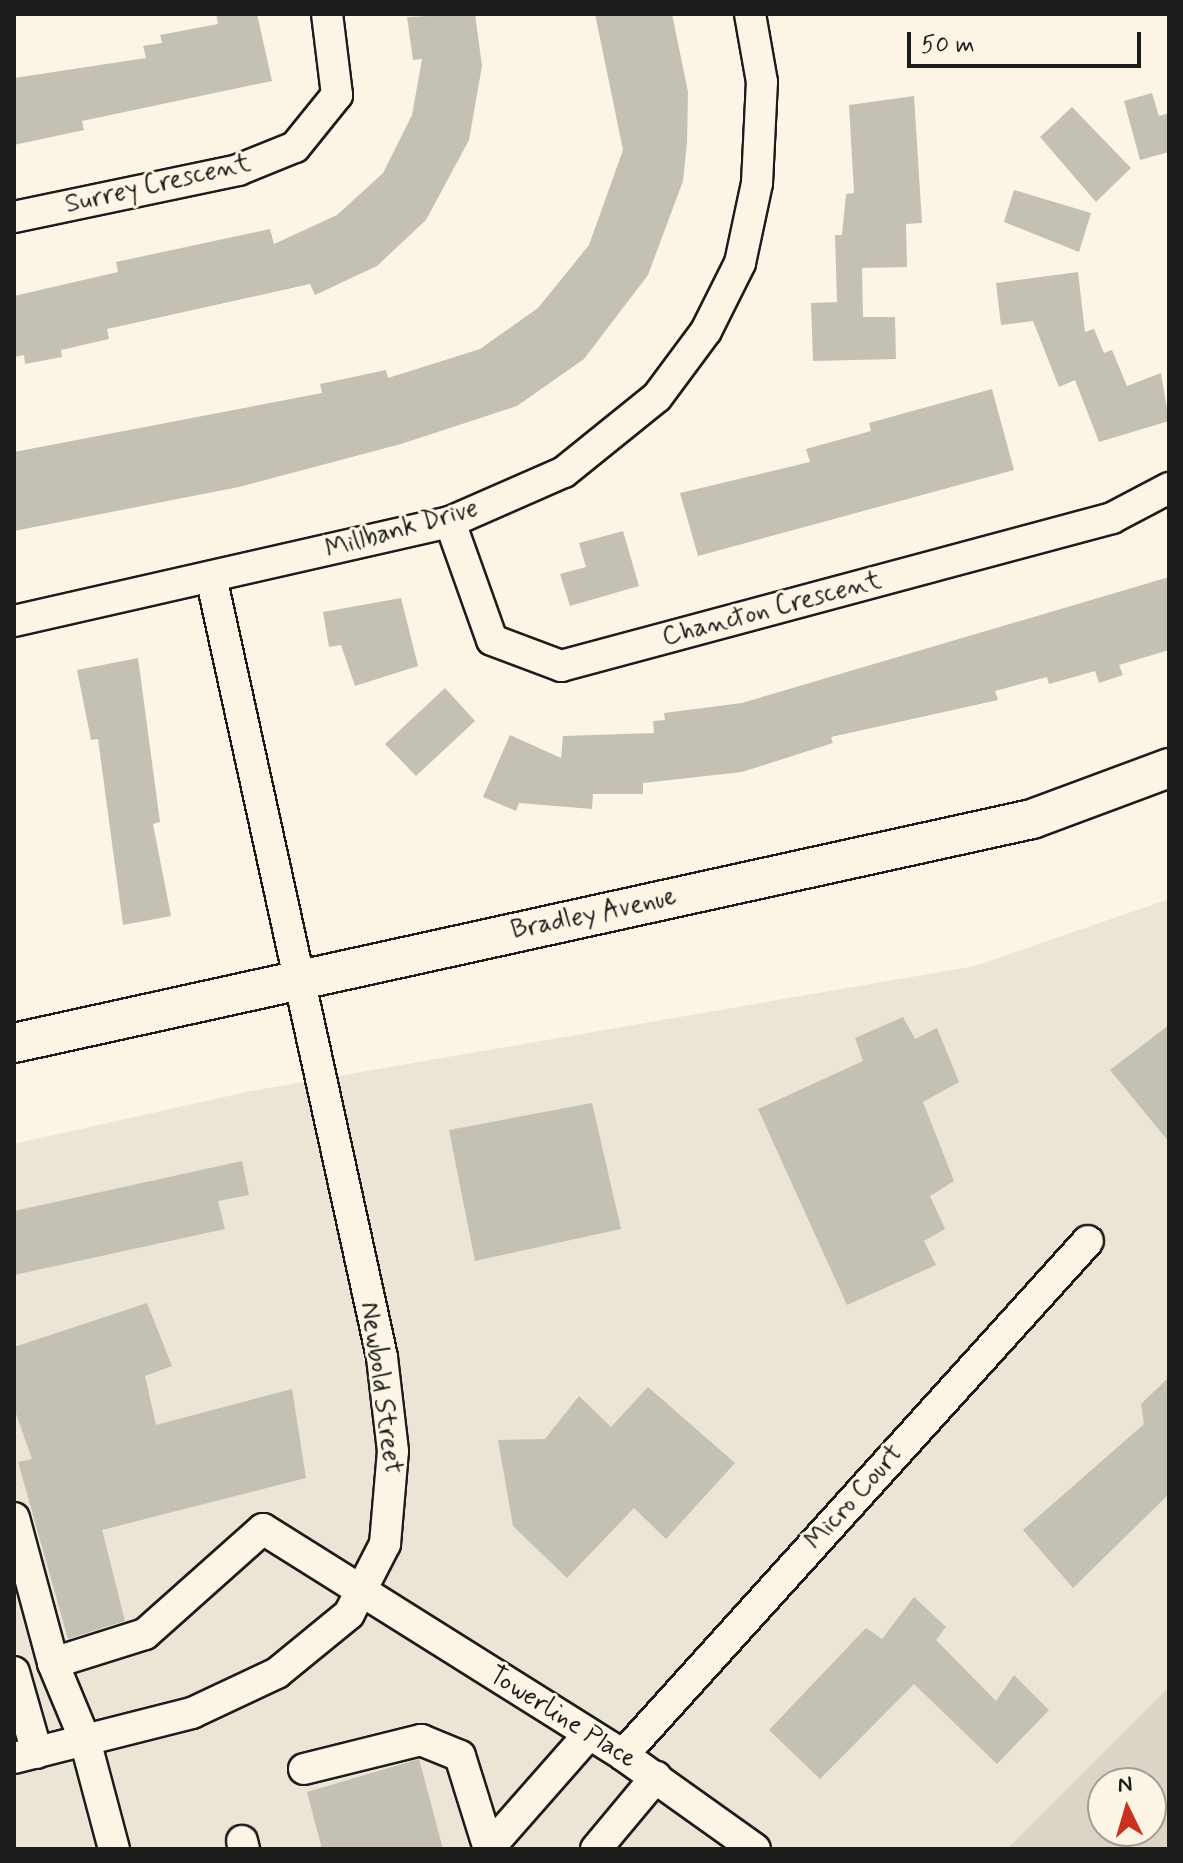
<!DOCTYPE html>
<html>
<head>
<meta charset="utf-8">
<style>
  body { margin:0 }
  #map { position:relative; width:1183px; height:1863px; overflow:hidden; background:#fcf5e5; font-family:Mynerve,sans-serif }
  div>[style] { position:absolute }
  .built>* { inset:0; background:#ebe5d6 }
  .green>* { inset:0; background:#dbd5c8 }
  .building>* { inset:0; background:#c4c0b3 }
  .roads { filter:drop-shadow(2px 0 #1c1c1c) drop-shadow(-2px 0 #1c1c1c) drop-shadow(0 2px #1c1c1c) drop-shadow(0 -2px #1c1c1c) }
  .minor>* { height:30px; margin:-15px; padding:0 15px; transform-origin:15px; border-radius:15px; background:#fcf5e5 }
  .major>* { height:38px; margin:-19px; padding:0 19px; transform-origin:19px; border-radius:19px; background:#fcf5e5 }
  span { translate:-50% -50%; white-space:nowrap; text-align:center; line-height:1.15; -webkit-text-stroke:6px #fcf5e5; paint-order:stroke }
  .street-label { font-size:26px; color:#1c1c1c }
  .frame { position:absolute; inset:0; border:16px solid #1c1c1c; pointer-events:none }
  .north { position:absolute; left:1087px; top:1767px; width:80px; height:80px; box-sizing:border-box; background:#fcf5e5; border:2px solid #a29e95; border-radius:50%; rotate:355deg; font-size:22px; font-weight:700; line-height:32px; text-align:center; color:#1c1c1c }
  .north::after { content:''; display:block; margin:auto; width:28px; height:36px; background:#c8321e; clip-path:polygon(50% 0,100% 100%,50% 72%,0 100%) }
  .scale { position:absolute; left:907px; top:32px; width:234px; height:36px; box-sizing:border-box; border:4px solid #1c1c1c; border-top:0; padding-left:10px; font-size:24px; line-height:28px; white-space:nowrap; color:#1c1c1c; -webkit-text-stroke:6px #fcf5e5; paint-order:stroke }
</style>
</head>
<body>
<div id="map">
  <div class="built">
    <div style="clip-path:polygon(1169px 899px,1169px 1687px,1007px 1849px,14px 1849px,14px 1144px,251px 1091px,975px 966px)"></div>
  </div>
  <div class="green">
    <div style="clip-path:polygon(evenodd,1169px 1687px,1169px 1849px,1007px 1849px,1169px 1687px,1103px 1783px,1151px 1783px,1151px 1831px,1103px 1831px,1103px 1783px)"></div>
  </div>
  <div class="building">
    <div style="clip-path:polygon(216px 14px,257px 14px,272px 81px,82px 121px,84px 130px,14px 145px,14px 78px,146px 58px,143px 46px,162px 43px,160px 35px,218px 24px)"></div>
    <div style="clip-path:polygon(475px 14px,482px 66px,469px 140px,426px 220px,377px 266px,315px 295px,310px 284px,107px 329px,109px 339px,61px 350px,62px 357px,25px 364px,24px 355px,14px 357px,14px 296px,118px 272px,116px 262px,270px 229px,274px 244px,337px 215px,383px 173px,412px 115px,422px 59px,413px 60px,407px 17px)"></div>
    <div style="clip-path:polygon(595px 14px,672px 14px,688px 92px,687px 143px,683px 181px,648px 275px,584px 359px,517px 406px,401px 444px,239px 487px,14px 531px,14px 452px,322px 393px,320px 384px,386px 370px,388px 378px,480px 349px,538px 308px,589px 245px,623px 150px)"></div>
    <div style="clip-path:polygon(1152px 93px,1159px 116px,1169px 113px,1169px 152px,1140px 160px,1124px 101px)"></div>
    <div style="clip-path:polygon(914px 96px,922px 223px,906px 224px,907px 267px,862px 268px,863px 317px,895px 317px,896px 359px,813px 361px,811px 303px,837px 302px,835px 235px,842px 235px,846px 194px,854px 193px,849px 105px)"></div>
    <div style="clip-path:polygon(1072px 107px,1131px 168px,1096px 202px,1040px 137px)"></div>
    <div style="clip-path:polygon(1014px 190px,1091px 213px,1079px 252px,1004px 222px)"></div>
    <div style="clip-path:polygon(1078px 272px,1085px 332px,1094px 329px,1104px 353px,1112px 350px,1127px 386px,1161px 373px,1169px 421px,1099px 442px,1075px 380px,1059px 387px,1033px 321px,1001px 325px,996px 283px)"></div>
    <div style="clip-path:polygon(992px 389px,1014px 470px,698px 556px,680px 493px,810px 462px,806px 449px,871px 431px,869px 423px)"></div>
    <div style="clip-path:polygon(623px 531px,639px 586px,570px 606px,560px 574px,586px 567px,579px 543px)"></div>
    <div style="clip-path:polygon(1169px 577px,1169px 650px,1119px 665px,1123px 675px,1099px 683px,1095px 671px,1049px 684px,1047px 677px,995px 691px,998px 700px,831px 737px,833px 743px,742px 772px,643px 783px,643px 794px,593px 794px,592px 809px,519px 803px,516px 811px,483px 797px,510px 735px,561px 758px,563px 736px,654px 733px,653px 721px,665px 720px,664px 713px,742px 703px)"></div>
    <div style="clip-path:polygon(401px 598px,418px 666px,355px 686px,341px 645px,329px 647px,323px 612px)"></div>
    <div style="clip-path:polygon(138px 658px,160px 822px,153px 824px,171px 916px,123px 925px,98px 739px,91px 740px,77px 670px)"></div>
    <div style="clip-path:polygon(445px 688px,475px 721px,416px 776px,385px 744px)"></div>
    <div style="clip-path:polygon(903px 1017px,915px 1039px,937px 1028px,959px 1082px,923px 1102px,954px 1181px,930px 1196px,945px 1229px,924px 1241px,936px 1265px,847px 1305px,758px 1109px,863px 1061px,855px 1038px)"></div>
    <div style="clip-path:polygon(1169px 1025px,1169px 1142px,1110px 1070px)"></div>
    <div style="clip-path:polygon(592px 1103px,621px 1229px,475px 1261px,449px 1130px)"></div>
    <div style="clip-path:polygon(242px 1161px,249px 1195px,218px 1201px,225px 1229px,14px 1275px,14px 1211px)"></div>
    <div style="clip-path:polygon(147px 1303px,172px 1366px,145px 1376px,156px 1425px,292px 1389px,306px 1478px,102px 1530px,125px 1621px,68px 1639px,18px 1462px,32px 1459px,14px 1408px,14px 1347px)"></div>
    <div style="clip-path:polygon(1169px 1377px,1169px 1494px,1073px 1588px,1023px 1530px,1144px 1424px,1141px 1404px)"></div>
    <div style="clip-path:polygon(648px 1387px,735px 1463px,666px 1539px,634px 1508px,567px 1578px,513px 1526px,498px 1440px,545px 1439px,579px 1396px,611px 1427px)"></div>
    <div style="clip-path:polygon(914px 1597px,946px 1627px,936px 1640px,996px 1701px,1014px 1675px,1049px 1710px,997px 1764px,914px 1684px,820px 1779px,769px 1730px,866px 1628px,882px 1639px)"></div>
    <div style="clip-path:polygon(419px 1759px,443px 1849px,322px 1849px,307px 1792px)"></div>
  </div>
  <div class="roads">
    <div class="minor">
      <div style="left:14px;top:217px;width:229px;rotate:-11.8deg"></div>
      <div style="left:238px;top:170px;width:61px;rotate:-22deg"></div>
      <div style="left:295px;top:147px;width:67px;rotate:-51.1deg"></div>
      <div style="left:337px;top:95px;width:82px;rotate:-97deg"></div>
      <div style="left:450px;top:522px;width:125px;rotate:70.4deg"></div>
      <div style="left:492px;top:640px;width:74px;rotate:20.6deg"></div>
      <div style="left:561px;top:666px;width:571px;rotate:-15.03deg"></div>
      <div style="left:1112px;top:518px;width:64px;rotate:-27.8deg"></div>
      <div style="left:14px;top:621px;width:447px;rotate:-12.8deg"></div>
      <div style="left:450px;top:522px;width:124px;rotate:-23.7deg"></div>
      <div style="left:564px;top:472px;width:119px;rotate:-38.9deg"></div>
      <div style="left:657px;top:397px;width:82px;rotate:-53.4deg"></div>
      <div style="left:706px;top:331px;width:76px;rotate:-63.4deg"></div>
      <div style="left:740px;top:263px;width:82px;rotate:-78deg"></div>
      <div style="left:757px;top:183px;width:101px;rotate:-87.2deg"></div>
      <div style="left:762px;top:82px;width:69px;rotate:-100deg"></div>
      <div style="left:14px;top:1518px;width:150px;rotate:74.9deg"></div>
      <div style="left:14px;top:1672px;width:84px;rotate:74.1deg"></div>
      <div style="left:623px;top:1755px;width:693px;rotate:-47.87deg"></div>
      <div style="left:14px;top:1758px;width:184px;rotate:-14.2deg"></div>
      <div style="left:192px;top:1713px;width:94px;rotate:-25.2deg"></div>
      <div style="left:277px;top:1673px;width:93px;rotate:-39.3deg"></div>
      <div style="left:349px;top:1614px;width:79px;rotate:-62.8deg"></div>
      <div style="left:385px;top:1544px;width:93px;rotate:-85.1deg"></div>
      <div style="left:393px;top:1451px;width:95px;rotate:-96.7deg"></div>
      <div style="left:382px;top:1357px;width:794px;rotate:-102.36deg"></div>
      <div style="left:304px;top:1769px;width:121px;rotate:-13.9deg"></div>
      <div style="left:421px;top:1740px;width:42px;rotate:22.3deg"></div>
      <div style="left:460px;top:1756px;width:97px;rotate:72.7deg"></div>
      <div style="left:242px;top:1841px;width:8px;rotate:76deg"></div>
      <div style="left:114px;top:1849px;width:113px;rotate:-104.9deg"></div>
      <div style="left:85px;top:1740px;width:83px;rotate:-112.6deg"></div>
      <div style="left:53px;top:1663px;width:96px;rotate:-17.5deg"></div>
      <div style="left:145px;top:1634px;width:158px;rotate:-41.7deg"></div>
      <div style="left:263px;top:1529px;width:425px;rotate:32.1deg"></div>
      <div style="left:623px;top:1755px;width:162px;rotate:35.5deg"></div>
      <div style="left:488px;top:1849px;width:152px;rotate:-48.7deg"></div>
      <div style="left:596px;top:1849px;width:94px;rotate:-50.2deg"></div>
    </div>
    <div class="major">
      <div style="left:14px;top:1043px;width:1042px;rotate:-12.41deg"></div>
      <div style="left:1032px;top:819px;width:146px;rotate:-20.4deg"></div>
    </div>
  </div>
  <div class="street-label">
    <span style="left:158px;top:185px;rotate:-13deg">Surrey Crescent</span>
    <span style="left:402px;top:530px;rotate:-16deg">Millbank Drive</span>
    <span style="left:772px;top:610px;rotate:-15deg">Chancton Crescent</span>
    <span style="left:594px;top:915px;rotate:-12deg">Bradley Avenue</span>
    <span style="left:380px;top:1388px;rotate:82deg">Newbold Street</span>
    <span style="left:855px;top:1498px;rotate:-48deg">Micro Court</span>
    <span style="left:562px;top:1718px;rotate:32deg">Towerline Place</span>
  </div>
  <div class="frame"></div>
  <div class="north">N</div>
  <div class="scale">50 m</div>
</div>
</body>
</html>
